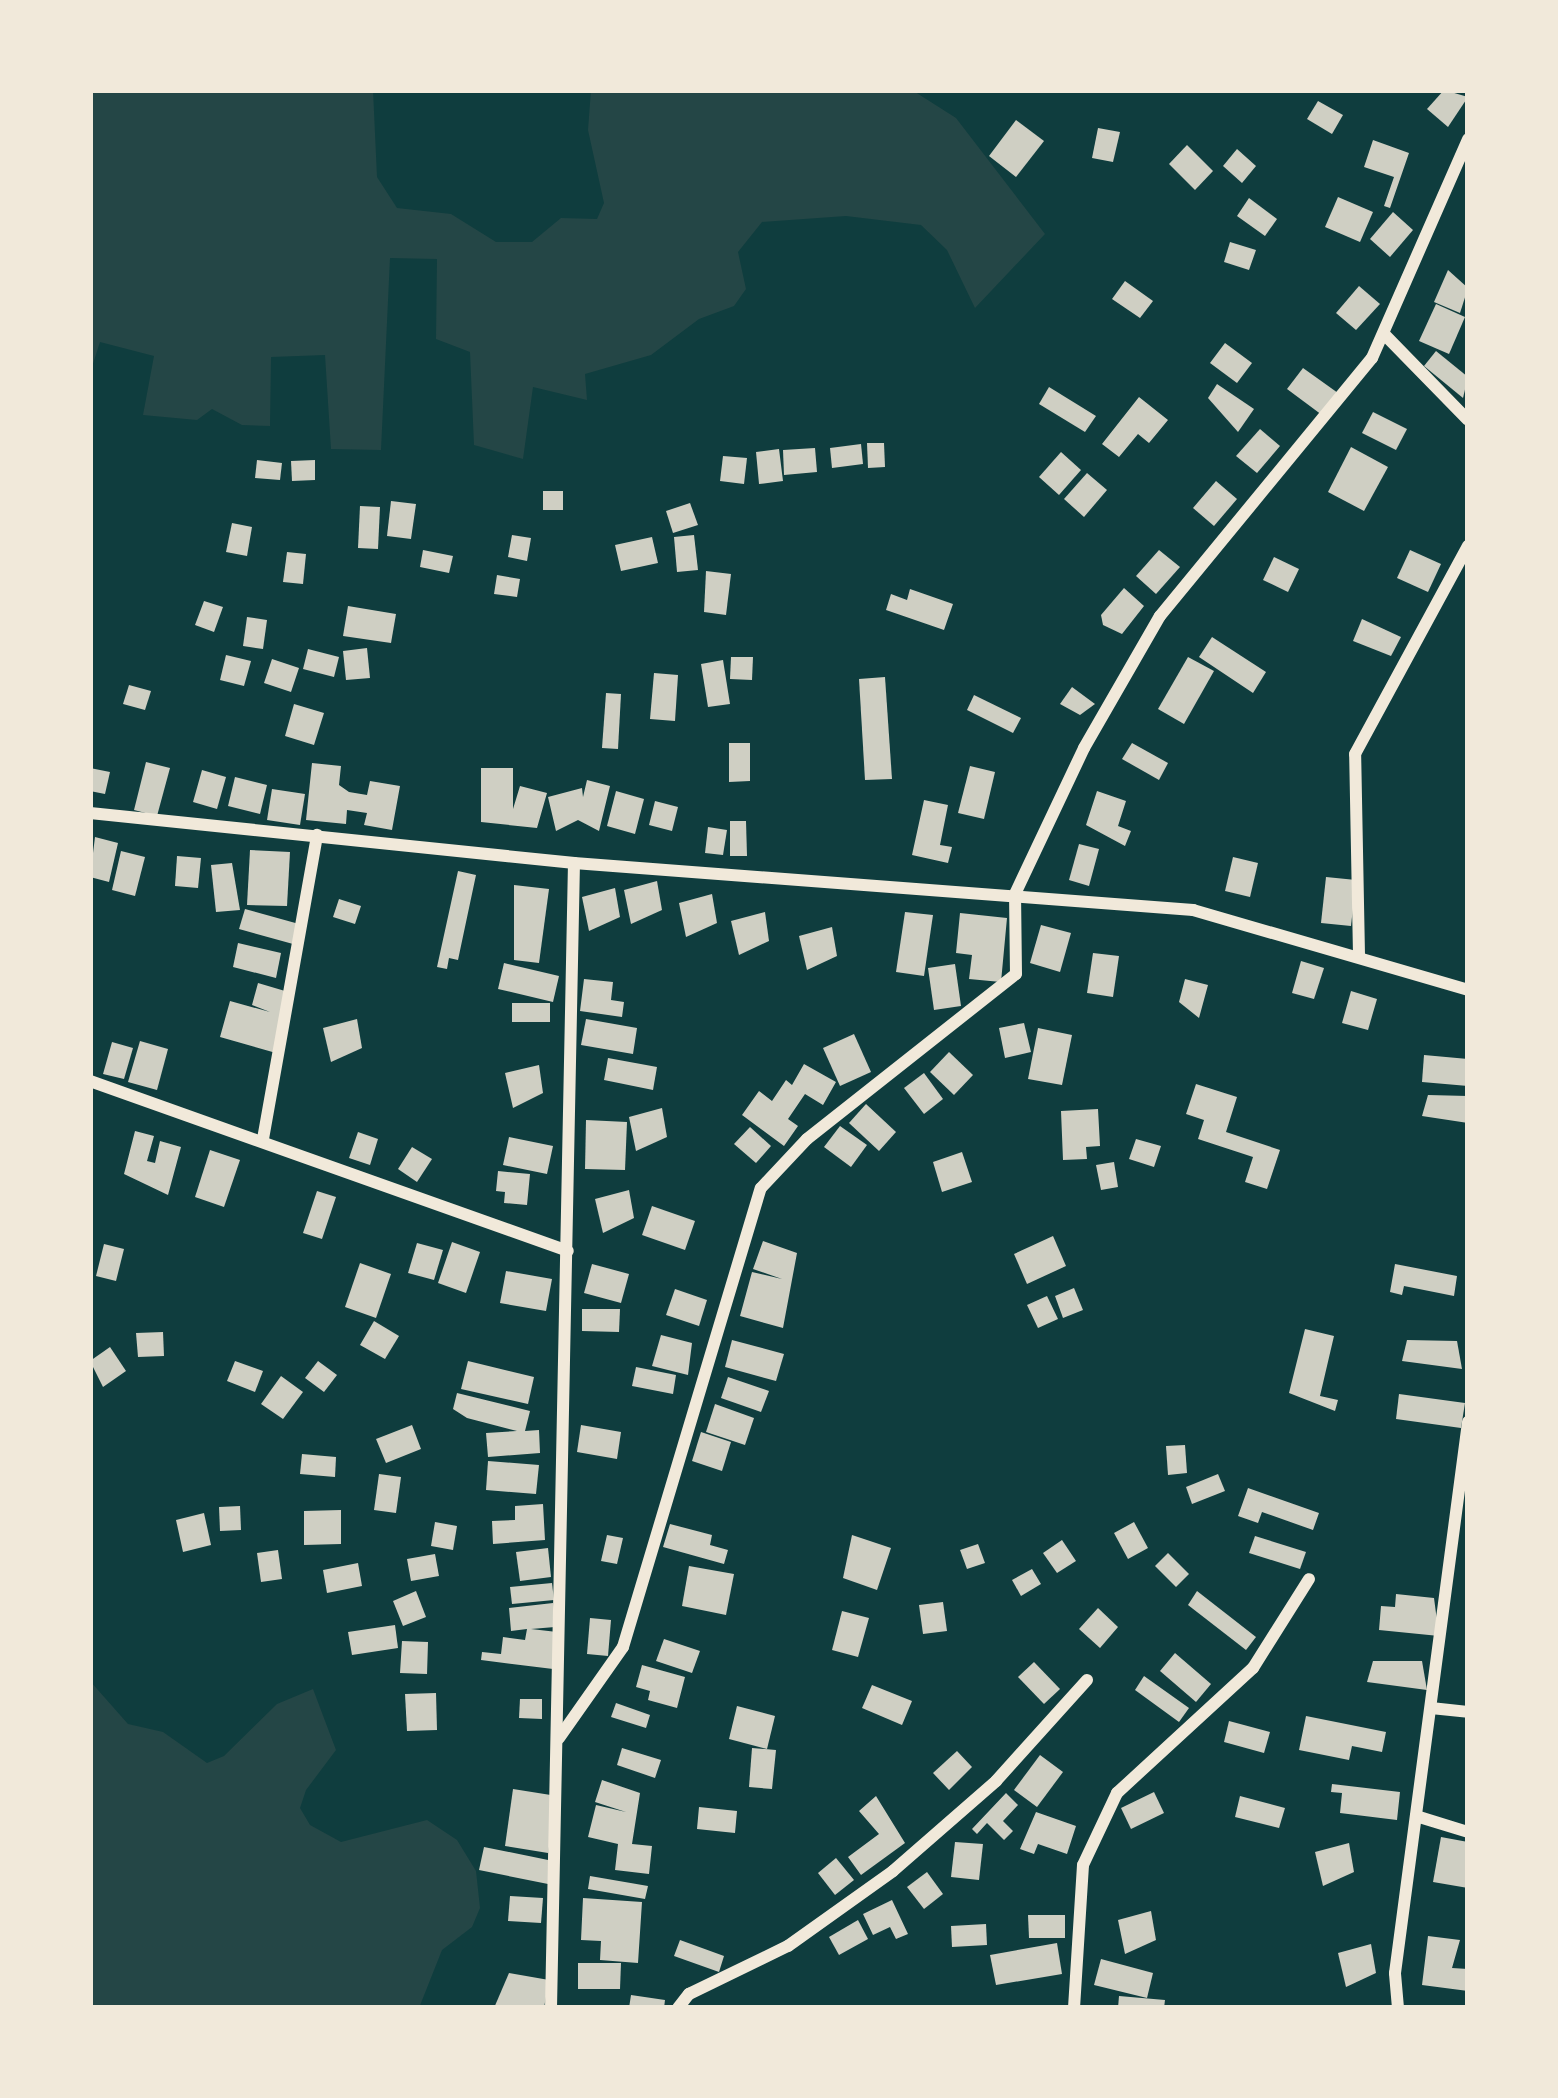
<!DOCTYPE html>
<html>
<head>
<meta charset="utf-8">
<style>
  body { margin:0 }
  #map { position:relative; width:1558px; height:2098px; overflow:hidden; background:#0f3d3e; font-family:"Work Sans",sans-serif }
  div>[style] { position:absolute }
  .green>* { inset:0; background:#244646 }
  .building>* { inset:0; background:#cfcfc3 }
  .minor>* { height:12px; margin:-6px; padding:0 6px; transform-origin:6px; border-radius:6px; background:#f1e9da }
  span { translate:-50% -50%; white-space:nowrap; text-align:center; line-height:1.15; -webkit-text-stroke:10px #f1e9da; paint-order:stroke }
  .frame { position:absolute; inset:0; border:93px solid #f1e9da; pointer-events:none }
</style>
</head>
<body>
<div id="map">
  <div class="green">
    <div style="clip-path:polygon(90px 90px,373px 90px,377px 177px,397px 208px,451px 214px,496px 242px,532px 242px,561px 218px,597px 219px,604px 203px,588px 130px,591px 90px,912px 90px,956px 118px,1045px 234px,975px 308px,947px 250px,921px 225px,846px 216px,762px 222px,738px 252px,746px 289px,734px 306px,699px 319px,651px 355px,585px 374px,587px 400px,533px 387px,523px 459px,474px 445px,470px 352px,436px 339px,437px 259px,390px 258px,381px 450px,331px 449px,325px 355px,271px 357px,270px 426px,242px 425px,212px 409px,197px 420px,143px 415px,154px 356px,100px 342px,90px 373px)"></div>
    <div style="clip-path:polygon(90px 1681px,128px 1724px,163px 1732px,207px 1763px,224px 1756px,277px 1704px,313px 1689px,336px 1750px,306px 1790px,300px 1808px,310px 1825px,341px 1842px,427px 1820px,457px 1840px,476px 1871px,480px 1908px,472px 1927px,442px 1950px,419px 2008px,90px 2008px)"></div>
  </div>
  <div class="building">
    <div style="clip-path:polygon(1444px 90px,1468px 97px,1448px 127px,1427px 109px)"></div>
    <div style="clip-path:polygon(1318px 101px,1343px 115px,1332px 134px,1307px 119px)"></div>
    <div style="clip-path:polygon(1016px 120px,1044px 141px,1016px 177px,989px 156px)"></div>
    <div style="clip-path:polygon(1098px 128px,1120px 132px,1113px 162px,1092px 158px)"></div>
    <div style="clip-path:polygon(1373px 140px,1409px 153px,1390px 208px,1384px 206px,1394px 177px,1364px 167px)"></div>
    <div style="clip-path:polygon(1187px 145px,1213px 171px,1195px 190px,1169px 164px)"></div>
    <div style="clip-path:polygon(1237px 149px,1256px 166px,1242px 183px,1223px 166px)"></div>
    <div style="clip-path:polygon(1338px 197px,1373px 212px,1360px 242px,1325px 227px)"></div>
    <div style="clip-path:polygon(1249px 198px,1277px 219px,1265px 236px,1237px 216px)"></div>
    <div style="clip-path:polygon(1393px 212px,1413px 230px,1390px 257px,1370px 239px)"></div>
    <div style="clip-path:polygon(1230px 242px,1256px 250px,1249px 270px,1224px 262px)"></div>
    <div style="clip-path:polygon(1448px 270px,1468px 288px,1460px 313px,1434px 302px)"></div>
    <div style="clip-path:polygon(1125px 281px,1153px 301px,1140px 318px,1112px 299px)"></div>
    <div style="clip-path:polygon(1359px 286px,1380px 304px,1356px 330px,1336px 313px)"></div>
    <div style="clip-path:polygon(1436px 304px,1465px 317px,1449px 354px,1419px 341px)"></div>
    <div style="clip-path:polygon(1225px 343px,1252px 363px,1237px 383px,1210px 363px)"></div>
    <div style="clip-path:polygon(1436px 351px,1468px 377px,1463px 398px,1424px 366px)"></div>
    <div style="clip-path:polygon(1303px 368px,1338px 393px,1322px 415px,1287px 389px)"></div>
    <div style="clip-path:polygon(1217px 384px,1254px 409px,1238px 432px,1208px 398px)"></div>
    <div style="clip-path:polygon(1049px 387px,1096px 416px,1085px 432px,1039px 404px)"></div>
    <div style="clip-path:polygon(1139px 397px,1168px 420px,1149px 443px,1138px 434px,1119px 457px,1102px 444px)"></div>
    <div style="clip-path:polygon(1373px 412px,1407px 429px,1396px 450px,1362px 433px)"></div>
    <div style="clip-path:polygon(1260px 429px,1280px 446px,1257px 473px,1236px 456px)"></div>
    <div style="clip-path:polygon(867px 443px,884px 443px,885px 467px,868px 468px)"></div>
    <div style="clip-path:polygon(861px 444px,863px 464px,832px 468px,830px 448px)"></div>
    <div style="clip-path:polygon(1351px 447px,1388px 467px,1364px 511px,1328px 492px)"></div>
    <div style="clip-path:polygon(815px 448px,817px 472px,784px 475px,783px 450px)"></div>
    <div style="clip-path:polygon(779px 449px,783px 481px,759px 484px,756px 452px)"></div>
    <div style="clip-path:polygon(1061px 452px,1081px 470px,1059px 495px,1039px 477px)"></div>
    <div style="clip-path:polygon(723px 456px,747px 458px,744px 484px,720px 481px)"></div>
    <div style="clip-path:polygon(257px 460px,282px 463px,280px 480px,255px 478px)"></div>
    <div style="clip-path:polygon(315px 460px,315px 480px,292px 481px,291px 461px)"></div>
    <div style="clip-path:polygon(1087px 473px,1107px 490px,1084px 517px,1064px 499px)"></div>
    <div style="clip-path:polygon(1216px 481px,1237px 499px,1214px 526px,1193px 508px)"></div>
    <div style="clip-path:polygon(543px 491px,563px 491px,563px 510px,543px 510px)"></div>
    <div style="clip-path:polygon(391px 501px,416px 504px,411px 539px,387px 536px)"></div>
    <div style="clip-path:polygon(690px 503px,698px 525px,673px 533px,666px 511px)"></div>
    <div style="clip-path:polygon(360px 506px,380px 507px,378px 549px,358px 548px)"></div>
    <div style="clip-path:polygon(232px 523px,252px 527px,247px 556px,226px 552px)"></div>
    <div style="clip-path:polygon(512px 535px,531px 538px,527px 561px,508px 557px)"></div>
    <div style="clip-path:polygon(694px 535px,698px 570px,677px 572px,674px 537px)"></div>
    <div style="clip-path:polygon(652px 537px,658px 563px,621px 571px,615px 545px)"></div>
    <div style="clip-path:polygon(423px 550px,453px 556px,449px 573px,420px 567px)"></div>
    <div style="clip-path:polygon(1159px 550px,1180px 567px,1156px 594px,1136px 576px)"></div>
    <div style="clip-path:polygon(1410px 550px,1441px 564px,1428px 592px,1397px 578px)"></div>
    <div style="clip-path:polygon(287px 552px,306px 554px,303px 584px,283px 582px)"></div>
    <div style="clip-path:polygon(1274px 557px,1299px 569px,1288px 592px,1263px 580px)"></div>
    <div style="clip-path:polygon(706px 571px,731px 574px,726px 615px,704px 612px)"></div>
    <div style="clip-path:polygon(497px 575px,520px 579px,517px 597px,494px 594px)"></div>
    <div style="clip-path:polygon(1124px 588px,1144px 606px,1122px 634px,1103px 625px,1101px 615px)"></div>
    <div style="clip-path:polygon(910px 589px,953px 604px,944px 630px,886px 610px,891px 594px,907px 600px)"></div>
    <div style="clip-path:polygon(204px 601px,223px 607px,214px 632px,195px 625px)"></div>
    <div style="clip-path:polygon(348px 606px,396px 614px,391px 643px,343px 636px)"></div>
    <div style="clip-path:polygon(247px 617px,267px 620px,263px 649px,243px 646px)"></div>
    <div style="clip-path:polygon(1362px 619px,1401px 637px,1391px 656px,1353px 641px)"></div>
    <div style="clip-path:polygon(1212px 637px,1266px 672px,1253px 693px,1199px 657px)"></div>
    <div style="clip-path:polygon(367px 648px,370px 678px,346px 680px,343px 651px)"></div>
    <div style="clip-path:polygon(308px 649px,339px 657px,334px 677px,303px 669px)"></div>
    <div style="clip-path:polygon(226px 655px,251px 661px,244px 686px,220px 680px)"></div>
    <div style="clip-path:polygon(731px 657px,753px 657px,752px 680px,730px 679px)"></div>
    <div style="clip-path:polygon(1188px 657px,1214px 671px,1184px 724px,1158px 709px)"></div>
    <div style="clip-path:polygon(272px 659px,299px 668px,291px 692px,264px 683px)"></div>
    <div style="clip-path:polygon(723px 660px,730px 704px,708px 707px,701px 664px)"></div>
    <div style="clip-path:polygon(654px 673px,678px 675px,675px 721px,650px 719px)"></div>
    <div style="clip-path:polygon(885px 677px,892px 779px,865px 780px,859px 679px)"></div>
    <div style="clip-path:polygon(129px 685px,151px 691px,145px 710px,123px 704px)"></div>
    <div style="clip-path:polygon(1072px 687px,1095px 704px,1080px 715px,1060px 704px)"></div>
    <div style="clip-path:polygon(606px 693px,621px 694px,618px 749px,602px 748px)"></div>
    <div style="clip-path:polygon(974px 695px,1021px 718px,1013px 733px,967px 710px)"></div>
    <div style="clip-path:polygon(294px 704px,324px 713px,314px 745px,285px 736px)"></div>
    <div style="clip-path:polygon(729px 743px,750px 743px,750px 781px,729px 782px)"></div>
    <div style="clip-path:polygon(1132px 743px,1168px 763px,1159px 780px,1122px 759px)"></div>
    <div style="clip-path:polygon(146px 762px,170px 768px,157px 816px,134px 810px)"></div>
    <div style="clip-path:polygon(312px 763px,341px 766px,339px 785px,349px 792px,367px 795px,370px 781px,400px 786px,392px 830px,364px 825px,367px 813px,347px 810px,346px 824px,306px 820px)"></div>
    <div style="clip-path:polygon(970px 766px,995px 772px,984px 819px,958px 813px)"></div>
    <div style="clip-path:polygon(90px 768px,110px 772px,105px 794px,90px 791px)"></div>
    <div style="clip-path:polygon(481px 768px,513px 768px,513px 809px,520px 786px,547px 793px,537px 828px,481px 822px)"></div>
    <div style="clip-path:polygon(202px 770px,226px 777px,217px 809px,193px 802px)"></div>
    <div style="clip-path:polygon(235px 777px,267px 785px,260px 814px,228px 806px)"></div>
    <div style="clip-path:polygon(587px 780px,610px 786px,599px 831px,578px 820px,556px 831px,548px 797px,582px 788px,583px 797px)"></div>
    <div style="clip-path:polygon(272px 789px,305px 794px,300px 825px,267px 820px)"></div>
    <div style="clip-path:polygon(616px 791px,644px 799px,635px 834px,607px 826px)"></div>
    <div style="clip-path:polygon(1097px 791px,1126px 801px,1118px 826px,1131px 831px,1125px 846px,1086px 825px)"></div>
    <div style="clip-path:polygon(924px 800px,948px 805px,940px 845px,952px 847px,948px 863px,912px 855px)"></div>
    <div style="clip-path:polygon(655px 801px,678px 807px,672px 831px,649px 825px)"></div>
    <div style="clip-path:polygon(730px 821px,746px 821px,747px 856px,730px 856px)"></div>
    <div style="clip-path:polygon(708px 827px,727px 830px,723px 855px,705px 853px)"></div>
    <div style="clip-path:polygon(95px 837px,118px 843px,109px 882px,90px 877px)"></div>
    <div style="clip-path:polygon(1079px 844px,1099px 849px,1089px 886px,1069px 880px)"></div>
    <div style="clip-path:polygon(250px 850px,290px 852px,287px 906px,247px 905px)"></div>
    <div style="clip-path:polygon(121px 851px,145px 857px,135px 896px,112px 890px)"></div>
    <div style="clip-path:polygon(177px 856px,201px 858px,198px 888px,175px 886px)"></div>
    <div style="clip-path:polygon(1233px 857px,1258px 863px,1250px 897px,1225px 891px)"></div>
    <div style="clip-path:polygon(232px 863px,240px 910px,216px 912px,211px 865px)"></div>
    <div style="clip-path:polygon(458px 871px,476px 875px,458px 960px,449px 958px,447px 969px,437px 967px)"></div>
    <div style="clip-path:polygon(1326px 877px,1356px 880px,1351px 926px,1321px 923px)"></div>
    <div style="clip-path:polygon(657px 881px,662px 910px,631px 924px,624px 890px)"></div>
    <div style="clip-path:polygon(514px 885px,549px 889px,539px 963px,514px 960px)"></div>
    <div style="clip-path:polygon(615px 888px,620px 917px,589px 931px,582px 897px)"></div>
    <div style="clip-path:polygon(712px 894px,717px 923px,686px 937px,679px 903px)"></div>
    <div style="clip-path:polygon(339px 899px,361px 906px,355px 924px,333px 917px)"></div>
    <div style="clip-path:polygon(245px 909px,299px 924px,293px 944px,239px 929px)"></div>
    <div style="clip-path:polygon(765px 912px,769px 941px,739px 955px,731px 921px)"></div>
    <div style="clip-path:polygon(905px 912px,933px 915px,924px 976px,896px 972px)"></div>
    <div style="clip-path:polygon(960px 913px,1007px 918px,1001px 982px,969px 979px,972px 955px,956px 953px)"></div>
    <div style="clip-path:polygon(1041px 925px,1071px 933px,1060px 972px,1030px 963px)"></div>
    <div style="clip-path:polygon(832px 927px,837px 956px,807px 970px,799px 936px)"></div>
    <div style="clip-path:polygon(238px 943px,281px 953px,276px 978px,233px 967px)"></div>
    <div style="clip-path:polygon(1093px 953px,1119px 956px,1113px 997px,1087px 993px)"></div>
    <div style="clip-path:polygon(1301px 961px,1324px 968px,1314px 999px,1292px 993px)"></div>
    <div style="clip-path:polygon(504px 963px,559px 976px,553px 1002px,498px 989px)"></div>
    <div style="clip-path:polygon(955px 964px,961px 1006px,934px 1010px,928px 968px)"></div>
    <div style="clip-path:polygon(584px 979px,613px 982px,611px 1000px,624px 1002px,622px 1017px,580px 1011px)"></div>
    <div style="clip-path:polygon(1185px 979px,1208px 985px,1199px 1018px,1179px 1002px)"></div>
    <div style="clip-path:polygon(258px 983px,285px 991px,276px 1053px,220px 1037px,230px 1001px,270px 1012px,252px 1005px)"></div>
    <div style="clip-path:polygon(1351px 991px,1377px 999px,1368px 1030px,1342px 1023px)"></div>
    <div style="clip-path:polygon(512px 1003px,550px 1003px,550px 1022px,512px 1022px)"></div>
    <div style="clip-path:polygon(357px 1019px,362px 1048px,331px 1062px,323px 1028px)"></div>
    <div style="clip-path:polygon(586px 1019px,637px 1028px,633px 1054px,581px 1045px)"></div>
    <div style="clip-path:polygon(1024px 1023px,1031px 1052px,1005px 1058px,999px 1028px)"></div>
    <div style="clip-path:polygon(1038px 1028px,1072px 1035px,1062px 1085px,1028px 1079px)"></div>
    <div style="clip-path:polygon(854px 1034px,871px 1072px,840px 1086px,823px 1048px)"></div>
    <div style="clip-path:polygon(140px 1041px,168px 1049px,157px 1090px,128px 1082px)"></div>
    <div style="clip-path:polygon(112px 1042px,133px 1048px,124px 1079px,103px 1074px)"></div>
    <div style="clip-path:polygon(949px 1052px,973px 1075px,954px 1095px,930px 1072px)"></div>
    <div style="clip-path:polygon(1424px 1055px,1468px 1059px,1468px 1086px,1422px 1082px)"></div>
    <div style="clip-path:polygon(608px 1058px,657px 1067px,653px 1090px,604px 1080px)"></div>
    <div style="clip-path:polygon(804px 1064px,836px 1082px,823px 1105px,805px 1094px,788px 1119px,798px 1126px,784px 1146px,742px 1115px,759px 1091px,772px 1101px,786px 1080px,792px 1085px)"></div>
    <div style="clip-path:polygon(539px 1065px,543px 1093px,513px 1108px,505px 1073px)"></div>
    <div style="clip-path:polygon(924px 1073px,943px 1099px,924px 1114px,904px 1088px)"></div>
    <div style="clip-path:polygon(1196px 1084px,1237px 1097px,1226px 1132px,1280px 1150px,1267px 1189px,1245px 1182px,1253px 1157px,1198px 1139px,1204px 1120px,1186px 1114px)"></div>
    <div style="clip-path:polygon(1428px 1095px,1468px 1096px,1468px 1123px,1422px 1116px)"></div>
    <div style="clip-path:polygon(866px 1104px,896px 1132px,879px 1151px,849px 1123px)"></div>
    <div style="clip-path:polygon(662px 1108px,667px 1137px,636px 1151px,629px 1117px)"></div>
    <div style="clip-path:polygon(1098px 1109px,1100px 1146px,1086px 1147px,1087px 1159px,1063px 1160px,1061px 1111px)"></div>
    <div style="clip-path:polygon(586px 1120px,627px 1122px,625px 1170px,585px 1169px)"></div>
    <div style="clip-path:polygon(840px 1126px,867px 1145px,851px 1167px,824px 1147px)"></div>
    <div style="clip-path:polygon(750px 1127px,771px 1146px,756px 1163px,734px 1144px)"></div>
    <div style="clip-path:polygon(135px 1131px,154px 1136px,147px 1161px,155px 1163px,160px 1141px,181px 1147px,168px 1195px,124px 1174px)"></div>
    <div style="clip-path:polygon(358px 1132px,378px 1139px,370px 1165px,349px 1158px)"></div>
    <div style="clip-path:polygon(509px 1137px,553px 1146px,547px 1174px,503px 1165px)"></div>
    <div style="clip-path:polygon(1136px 1139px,1161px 1146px,1154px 1167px,1129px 1159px)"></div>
    <div style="clip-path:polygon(412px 1147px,432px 1159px,417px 1182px,398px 1169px)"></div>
    <div style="clip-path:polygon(210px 1150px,240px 1160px,224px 1207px,195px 1197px)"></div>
    <div style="clip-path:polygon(962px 1152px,972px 1182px,942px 1192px,933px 1162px)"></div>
    <div style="clip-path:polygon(1114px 1162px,1118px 1187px,1101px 1190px,1096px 1165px)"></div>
    <div style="clip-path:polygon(498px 1171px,530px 1174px,527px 1205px,504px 1203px,505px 1192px,496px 1191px)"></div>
    <div style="clip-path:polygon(629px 1190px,634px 1218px,603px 1233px,595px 1199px)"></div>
    <div style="clip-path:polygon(317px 1191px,336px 1197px,322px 1239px,303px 1233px)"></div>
    <div style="clip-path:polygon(652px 1206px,695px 1221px,685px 1250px,642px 1235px)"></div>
    <div style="clip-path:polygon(1053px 1236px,1066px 1266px,1027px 1284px,1014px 1254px)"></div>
    <div style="clip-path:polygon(763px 1241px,797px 1253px,783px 1328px,740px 1316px,752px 1272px,782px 1279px,753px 1269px)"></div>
    <div style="clip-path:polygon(452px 1242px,480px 1252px,466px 1293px,438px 1283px)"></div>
    <div style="clip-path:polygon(417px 1243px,443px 1250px,434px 1280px,408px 1273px)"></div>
    <div style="clip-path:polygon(104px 1244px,124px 1249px,116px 1281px,96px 1276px)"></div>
    <div style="clip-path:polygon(360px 1263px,391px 1274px,376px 1318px,345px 1307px)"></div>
    <div style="clip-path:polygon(592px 1264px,629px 1274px,621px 1303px,584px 1293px)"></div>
    <div style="clip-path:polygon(1395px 1264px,1457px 1276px,1454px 1296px,1404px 1286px,1402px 1295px,1390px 1292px)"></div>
    <div style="clip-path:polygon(506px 1271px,552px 1279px,546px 1311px,500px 1303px)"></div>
    <div style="clip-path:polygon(1074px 1288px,1083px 1310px,1063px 1318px,1055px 1296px)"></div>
    <div style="clip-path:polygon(675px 1289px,707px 1300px,699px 1326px,666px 1315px)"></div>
    <div style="clip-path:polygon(1047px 1296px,1058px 1319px,1038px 1328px,1027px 1305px)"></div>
    <div style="clip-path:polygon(582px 1309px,620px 1309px,619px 1332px,582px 1331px)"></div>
    <div style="clip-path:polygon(374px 1321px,399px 1336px,385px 1359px,360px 1345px)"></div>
    <div style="clip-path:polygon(1305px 1329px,1334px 1336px,1320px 1396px,1338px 1400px,1335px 1411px,1289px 1393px)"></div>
    <div style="clip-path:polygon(163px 1332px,164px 1356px,138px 1357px,136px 1333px)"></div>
    <div style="clip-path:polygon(661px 1335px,692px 1343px,688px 1375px,652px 1366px)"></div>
    <div style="clip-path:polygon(732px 1340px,784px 1354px,776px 1381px,725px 1367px)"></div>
    <div style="clip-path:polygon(1407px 1340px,1457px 1341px,1462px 1369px,1402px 1361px)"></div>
    <div style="clip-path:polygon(110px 1347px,126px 1371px,103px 1387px,90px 1361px)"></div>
    <div style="clip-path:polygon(235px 1361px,263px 1371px,255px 1392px,227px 1381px)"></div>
    <div style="clip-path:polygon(318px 1361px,337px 1375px,324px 1392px,305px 1378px)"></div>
    <div style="clip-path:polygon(468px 1361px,534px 1377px,528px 1404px,461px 1389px)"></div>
    <div style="clip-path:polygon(636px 1367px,676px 1375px,673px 1394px,632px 1386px)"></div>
    <div style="clip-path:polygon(281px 1376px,303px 1392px,283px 1419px,261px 1404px)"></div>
    <div style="clip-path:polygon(728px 1377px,769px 1391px,761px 1412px,721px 1398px)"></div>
    <div style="clip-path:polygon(457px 1393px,530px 1411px,525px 1431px,539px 1430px,540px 1453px,488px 1457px,486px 1433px,517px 1431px,467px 1418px,453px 1409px)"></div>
    <div style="clip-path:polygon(1399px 1394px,1465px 1403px,1461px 1428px,1396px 1419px)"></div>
    <div style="clip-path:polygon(715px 1404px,754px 1418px,745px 1445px,706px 1432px)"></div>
    <div style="clip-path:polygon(412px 1425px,421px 1449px,386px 1463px,376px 1439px)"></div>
    <div style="clip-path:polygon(581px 1425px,621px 1432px,617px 1459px,577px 1452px)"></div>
    <div style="clip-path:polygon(701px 1432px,731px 1442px,722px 1471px,692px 1461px)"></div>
    <div style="clip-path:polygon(1185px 1445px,1187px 1473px,1168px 1475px,1166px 1446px)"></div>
    <div style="clip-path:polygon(302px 1454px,336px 1457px,335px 1477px,300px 1474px)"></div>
    <div style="clip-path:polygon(488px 1461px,539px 1465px,536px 1494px,486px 1490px)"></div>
    <div style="clip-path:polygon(379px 1474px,401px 1477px,396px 1513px,374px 1510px)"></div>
    <div style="clip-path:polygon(1218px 1474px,1225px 1491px,1192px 1504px,1186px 1487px)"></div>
    <div style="clip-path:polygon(1248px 1488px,1319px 1513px,1313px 1530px,1262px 1512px,1258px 1523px,1238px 1516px)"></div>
    <div style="clip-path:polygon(543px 1504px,545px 1540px,493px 1544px,492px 1521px,515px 1520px,515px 1506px)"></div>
    <div style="clip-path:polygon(240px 1506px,241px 1530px,220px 1531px,219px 1507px)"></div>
    <div style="clip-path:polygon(341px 1510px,341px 1544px,304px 1545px,304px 1511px)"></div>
    <div style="clip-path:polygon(204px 1513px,211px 1545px,183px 1552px,176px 1520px)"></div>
    <div style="clip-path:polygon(435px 1522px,457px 1526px,453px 1550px,431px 1546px)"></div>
    <div style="clip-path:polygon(1134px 1522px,1148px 1548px,1128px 1559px,1114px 1533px)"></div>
    <div style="clip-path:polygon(670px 1524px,712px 1535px,710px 1545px,728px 1550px,724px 1564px,663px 1547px)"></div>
    <div style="clip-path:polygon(607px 1535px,623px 1538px,617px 1564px,601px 1561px)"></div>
    <div style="clip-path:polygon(852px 1535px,891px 1548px,877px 1590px,843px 1578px)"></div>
    <div style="clip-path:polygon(1255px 1536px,1306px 1552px,1300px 1569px,1249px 1553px)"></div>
    <div style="clip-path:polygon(1062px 1540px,1076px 1561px,1057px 1573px,1043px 1553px)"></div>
    <div style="clip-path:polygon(978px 1544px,985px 1563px,967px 1569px,960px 1550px)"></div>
    <div style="clip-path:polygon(548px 1548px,551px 1577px,520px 1581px,516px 1552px)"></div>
    <div style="clip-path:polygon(278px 1550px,282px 1579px,261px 1582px,257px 1553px)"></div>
    <div style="clip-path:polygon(1168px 1553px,1189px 1574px,1176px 1587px,1155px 1566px)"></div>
    <div style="clip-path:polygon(435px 1554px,439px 1576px,411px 1581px,407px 1559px)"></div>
    <div style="clip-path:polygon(358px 1563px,362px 1586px,327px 1593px,323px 1570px)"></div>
    <div style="clip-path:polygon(689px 1566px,734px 1574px,726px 1615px,682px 1606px)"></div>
    <div style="clip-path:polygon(1032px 1569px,1041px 1584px,1021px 1596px,1012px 1580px)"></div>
    <div style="clip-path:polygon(552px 1583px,554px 1600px,512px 1604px,510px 1587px)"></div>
    <div style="clip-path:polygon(416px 1591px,426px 1617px,403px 1626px,393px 1601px)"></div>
    <div style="clip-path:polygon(1197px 1591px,1256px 1637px,1246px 1650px,1188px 1605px)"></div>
    <div style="clip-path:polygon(1396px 1594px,1434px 1598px,1439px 1636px,1379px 1630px,1381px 1606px,1395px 1607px)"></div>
    <div style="clip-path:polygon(943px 1602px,947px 1631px,923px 1634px,919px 1605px)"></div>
    <div style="clip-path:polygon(553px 1603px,555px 1627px,531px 1629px,557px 1632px,553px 1669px,481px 1660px,482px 1652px,501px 1654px,503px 1637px,525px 1640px,527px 1629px,511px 1631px,509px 1608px)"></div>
    <div style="clip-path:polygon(1098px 1608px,1118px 1627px,1100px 1648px,1079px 1629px)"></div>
    <div style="clip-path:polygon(842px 1611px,869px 1618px,858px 1657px,832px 1650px)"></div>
    <div style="clip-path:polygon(590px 1618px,611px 1620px,608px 1656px,587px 1654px)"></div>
    <div style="clip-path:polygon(395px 1625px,398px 1648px,352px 1655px,348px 1632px)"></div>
    <div style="clip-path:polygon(664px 1639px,700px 1651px,692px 1673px,656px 1661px)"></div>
    <div style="clip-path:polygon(402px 1641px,428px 1642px,427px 1674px,400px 1673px)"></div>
    <div style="clip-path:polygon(1175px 1653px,1211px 1684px,1196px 1702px,1160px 1671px)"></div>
    <div style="clip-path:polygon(1373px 1661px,1422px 1661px,1427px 1690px,1367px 1682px)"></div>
    <div style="clip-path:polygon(1034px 1662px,1060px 1689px,1044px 1704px,1018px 1677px)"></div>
    <div style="clip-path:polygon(642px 1665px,685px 1677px,677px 1708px,648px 1700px,650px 1691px,636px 1687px)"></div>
    <div style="clip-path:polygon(1144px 1676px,1189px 1708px,1179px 1722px,1135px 1690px)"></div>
    <div style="clip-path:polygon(872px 1685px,912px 1701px,902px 1725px,862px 1708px)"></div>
    <div style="clip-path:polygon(436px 1693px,437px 1730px,407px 1731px,405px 1694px)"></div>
    <div style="clip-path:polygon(520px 1699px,542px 1699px,542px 1719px,519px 1718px)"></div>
    <div style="clip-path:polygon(616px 1703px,650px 1715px,646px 1728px,611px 1717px)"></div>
    <div style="clip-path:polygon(737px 1706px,775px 1716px,767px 1749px,729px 1739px)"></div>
    <div style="clip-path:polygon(1306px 1716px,1386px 1732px,1382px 1752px,1352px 1746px,1349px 1760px,1299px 1750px)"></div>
    <div style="clip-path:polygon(1229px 1721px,1270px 1732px,1264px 1753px,1224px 1742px)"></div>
    <div style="clip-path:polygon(622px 1748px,661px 1760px,655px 1778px,617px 1765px)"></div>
    <div style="clip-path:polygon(752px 1748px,776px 1750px,772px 1789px,749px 1787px)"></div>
    <div style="clip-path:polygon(957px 1751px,972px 1767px,949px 1790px,933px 1773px)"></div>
    <div style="clip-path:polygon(1040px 1755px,1063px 1772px,1037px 1807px,1014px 1790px)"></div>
    <div style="clip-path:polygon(602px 1780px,640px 1793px,632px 1844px,652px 1846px,649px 1874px,615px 1870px,618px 1844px,588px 1837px,596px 1805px,626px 1812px,595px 1802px)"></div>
    <div style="clip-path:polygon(1332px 1784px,1400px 1792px,1397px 1820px,1340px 1813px,1342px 1793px,1331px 1792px)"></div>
    <div style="clip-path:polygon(513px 1789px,557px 1796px,548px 1853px,505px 1846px)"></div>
    <div style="clip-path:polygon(1154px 1792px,1164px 1813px,1131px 1829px,1121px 1808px)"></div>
    <div style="clip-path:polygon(1006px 1793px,1018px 1805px,1003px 1821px,1013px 1831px,1004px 1840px,987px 1823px,977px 1834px,972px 1829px)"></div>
    <div style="clip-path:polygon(876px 1796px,905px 1843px,861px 1875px,848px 1857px,879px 1834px,859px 1811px)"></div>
    <div style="clip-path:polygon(1240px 1796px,1285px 1808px,1279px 1828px,1235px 1817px)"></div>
    <div style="clip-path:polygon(699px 1807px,737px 1811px,735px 1833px,697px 1829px)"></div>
    <div style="clip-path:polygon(1036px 1812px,1076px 1826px,1067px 1854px,1038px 1844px,1034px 1854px,1020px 1849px)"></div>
    <div style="clip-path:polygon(1441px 1837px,1468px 1842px,1468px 1888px,1433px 1882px)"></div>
    <div style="clip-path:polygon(955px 1842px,983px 1844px,979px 1880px,951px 1877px)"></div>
    <div style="clip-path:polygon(1349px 1843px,1354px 1872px,1323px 1886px,1315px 1852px)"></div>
    <div style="clip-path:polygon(484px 1847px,553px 1861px,548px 1884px,479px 1870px)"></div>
    <div style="clip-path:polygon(836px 1858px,854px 1880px,835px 1895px,818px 1873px)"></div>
    <div style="clip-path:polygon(927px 1872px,943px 1894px,924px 1909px,907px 1887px)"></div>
    <div style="clip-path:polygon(590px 1876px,648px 1886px,645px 1899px,588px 1889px)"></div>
    <div style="clip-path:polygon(510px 1896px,543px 1898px,541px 1923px,508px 1921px)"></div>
    <div style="clip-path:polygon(583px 1898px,642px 1902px,638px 1963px,600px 1960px,601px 1941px,581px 1940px)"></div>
    <div style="clip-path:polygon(892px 1900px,908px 1934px,896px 1939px,890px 1927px,873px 1935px,863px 1914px)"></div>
    <div style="clip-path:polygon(1151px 1911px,1156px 1940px,1125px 1954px,1118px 1920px)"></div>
    <div style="clip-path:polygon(1028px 1915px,1065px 1915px,1065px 1938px,1029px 1938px)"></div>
    <div style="clip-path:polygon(858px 1920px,868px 1939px,839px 1955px,829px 1937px)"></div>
    <div style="clip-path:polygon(986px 1924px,987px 1945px,952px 1947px,951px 1926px)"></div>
    <div style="clip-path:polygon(1428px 1936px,1460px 1940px,1452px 1968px,1468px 1969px,1468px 1991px,1422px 1985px)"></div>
    <div style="clip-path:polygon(680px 1940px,724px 1956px,719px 1972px,674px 1956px)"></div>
    <div style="clip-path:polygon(1057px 1943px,1062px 1974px,996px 1985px,990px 1955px)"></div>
    <div style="clip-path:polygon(1371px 1944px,1376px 1973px,1346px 1987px,1338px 1953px)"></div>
    <div style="clip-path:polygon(1101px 1959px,1153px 1973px,1147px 1998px,1094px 1985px)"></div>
    <div style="clip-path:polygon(578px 1963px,621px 1963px,620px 1989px,578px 1989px)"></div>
    <div style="clip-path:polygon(509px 1973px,549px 1980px,544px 2008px,494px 2008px)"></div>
    <div style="clip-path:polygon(631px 1995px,665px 2000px,664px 2008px,629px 2008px)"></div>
    <div style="clip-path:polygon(1119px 1996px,1165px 2000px,1164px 2008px,1118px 2008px)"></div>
  </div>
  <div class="minor">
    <div style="left:1384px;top:334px;width:120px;rotate:45.7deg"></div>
    <div style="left:90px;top:813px;width:487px;rotate:5.9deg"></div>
    <div style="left:574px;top:863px;width:621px;rotate:4.34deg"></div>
    <div style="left:1193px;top:910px;width:286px;rotate:16.2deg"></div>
    <div style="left:1359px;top:955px;width:201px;rotate:-91.1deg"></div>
    <div style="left:1355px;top:754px;width:237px;rotate:-61.5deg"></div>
    <div style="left:90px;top:1081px;width:507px;rotate:19.58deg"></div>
    <div style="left:263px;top:1139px;width:309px;rotate:-79.9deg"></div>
    <div style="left:1431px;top:1708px;width:37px;rotate:6deg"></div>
    <div style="left:559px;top:1738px;width:111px;rotate:-54.9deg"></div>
    <div style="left:623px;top:1647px;width:479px;rotate:-73.3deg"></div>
    <div style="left:761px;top:1188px;width:67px;rotate:-46.8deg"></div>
    <div style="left:807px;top:1139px;width:266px;rotate:-38.3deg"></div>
    <div style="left:1016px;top:974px;width:80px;rotate:-90.7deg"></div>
    <div style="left:1015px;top:894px;width:161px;rotate:-64.7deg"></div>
    <div style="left:1084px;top:748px;width:152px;rotate:-60.1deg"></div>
    <div style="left:1160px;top:616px;width:334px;rotate:-50.6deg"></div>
    <div style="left:1372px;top:358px;width:239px;rotate:-66.3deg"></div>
    <div style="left:1416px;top:1816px;width:54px;rotate:17.1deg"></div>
    <div style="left:551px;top:2008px;width:1145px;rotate:-88.85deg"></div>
    <div style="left:678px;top:2008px;width:18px;rotate:-52deg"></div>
    <div style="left:689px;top:1994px;width:110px;rotate:-25.9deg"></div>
    <div style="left:788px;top:1946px;width:129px;rotate:-35.5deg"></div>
    <div style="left:893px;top:1871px;width:137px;rotate:-41.1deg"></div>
    <div style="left:996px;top:1781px;width:136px;rotate:-48deg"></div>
    <div style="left:1074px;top:2008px;width:143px;rotate:-86.4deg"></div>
    <div style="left:1083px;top:1865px;width:80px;rotate:-64.7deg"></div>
    <div style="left:1117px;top:1793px;width:185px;rotate:-42.6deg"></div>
    <div style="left:1253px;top:1668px;width:105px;rotate:-57.8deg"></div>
    <div style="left:1398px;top:2008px;width:35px;rotate:-95deg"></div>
    <div style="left:1395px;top:1973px;width:556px;rotate:-82.45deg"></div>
  </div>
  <div class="frame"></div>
</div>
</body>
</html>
